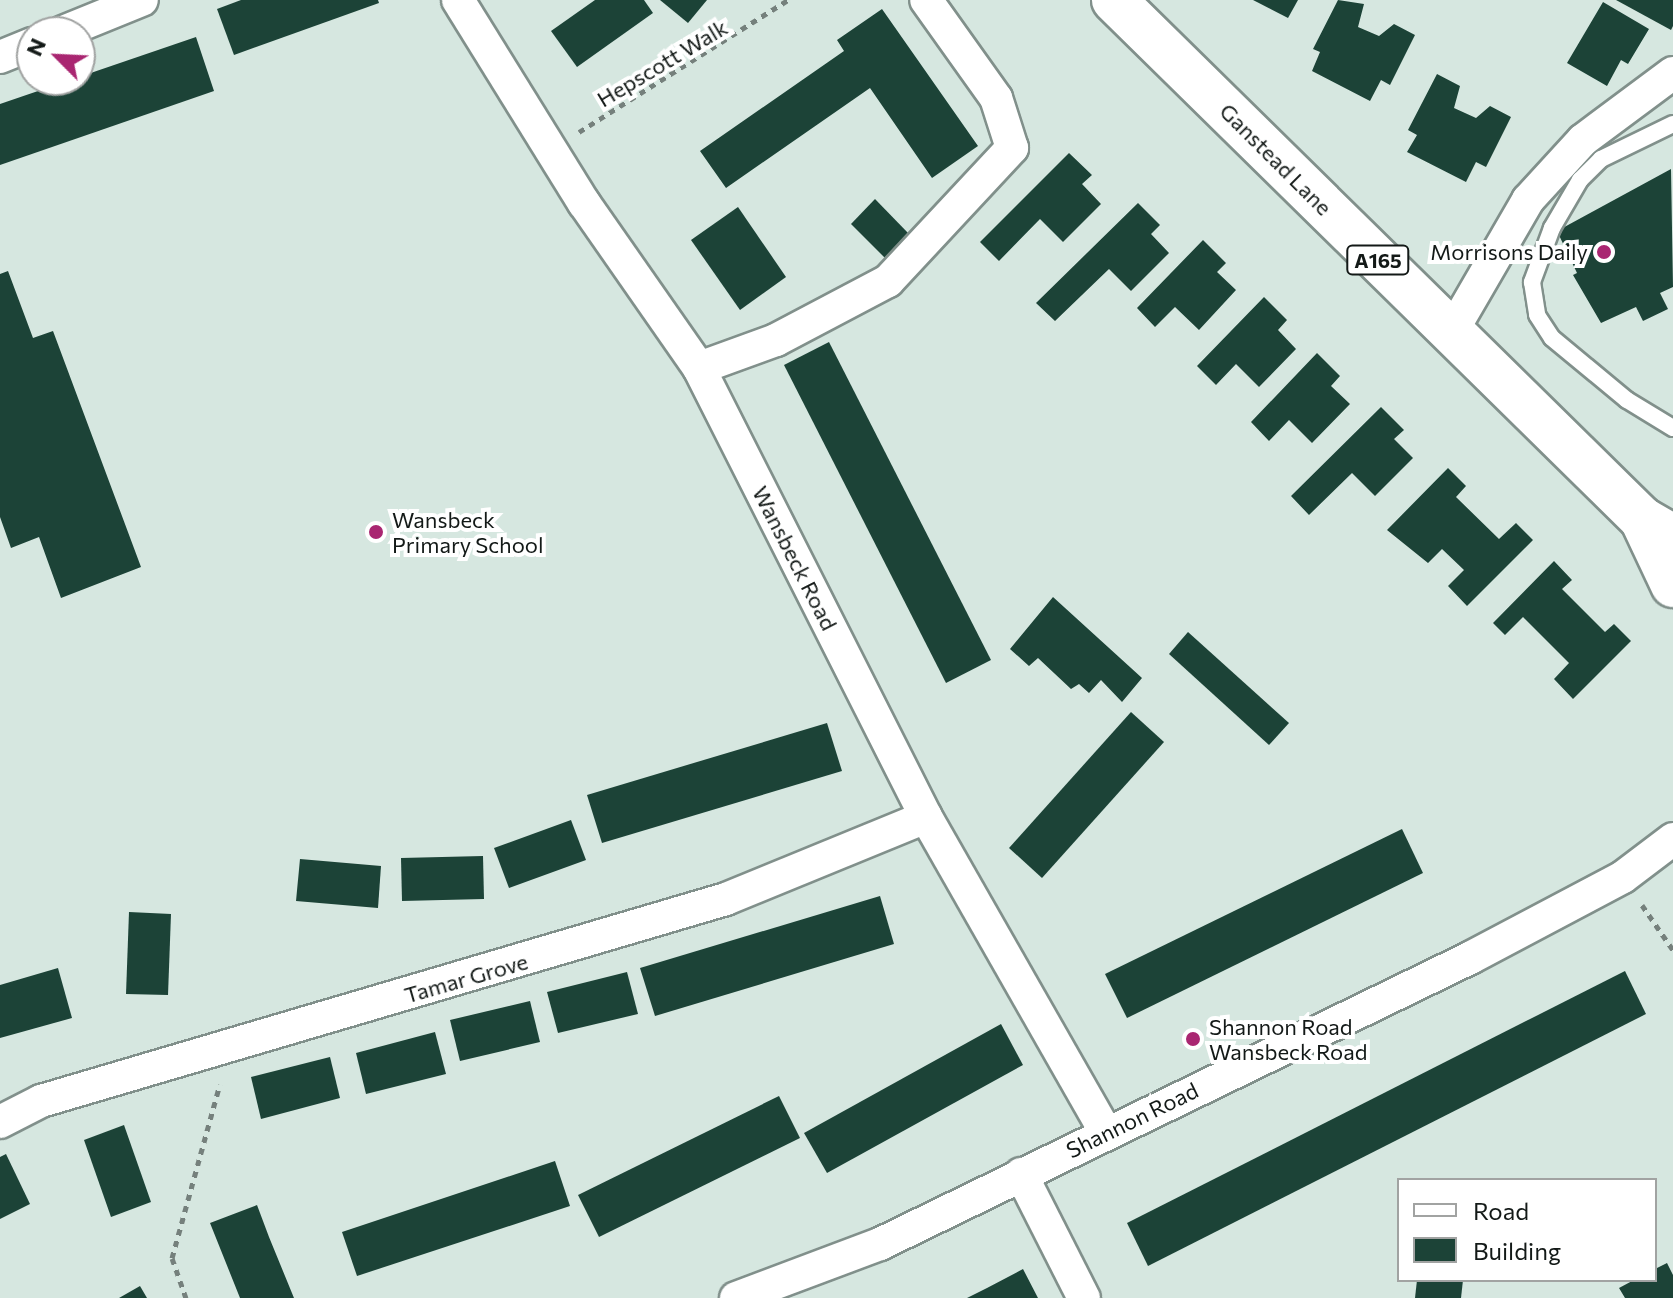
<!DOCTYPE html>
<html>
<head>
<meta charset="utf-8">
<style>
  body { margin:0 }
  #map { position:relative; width:1673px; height:1298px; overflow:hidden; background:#d6e7e0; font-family:Commissioner,sans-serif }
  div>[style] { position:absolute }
  .building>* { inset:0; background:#1c4337 }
  .path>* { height:5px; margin-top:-2.5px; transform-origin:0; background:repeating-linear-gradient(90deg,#75807c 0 6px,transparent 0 12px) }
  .roads { filter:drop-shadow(2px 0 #81908b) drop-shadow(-2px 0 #81908b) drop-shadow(0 2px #81908b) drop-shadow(0 -2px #81908b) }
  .lane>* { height:16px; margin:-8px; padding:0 8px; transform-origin:8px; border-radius:8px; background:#fff }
  .street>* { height:32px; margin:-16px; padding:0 16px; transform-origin:16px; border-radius:16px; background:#fff }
  .highway>* { height:44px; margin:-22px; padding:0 22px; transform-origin:22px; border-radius:22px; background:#fff }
  .dots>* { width:22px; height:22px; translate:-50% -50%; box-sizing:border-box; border:4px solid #fff; border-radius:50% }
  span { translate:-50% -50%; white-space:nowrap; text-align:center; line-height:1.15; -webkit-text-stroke:8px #fff; paint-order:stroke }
  .shield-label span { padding:2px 6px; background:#fff; border:2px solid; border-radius:6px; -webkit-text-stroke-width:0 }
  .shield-label { font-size:20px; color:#131917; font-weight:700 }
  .street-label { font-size:22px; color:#131917 }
  .poi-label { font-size:22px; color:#131917 }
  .right { translate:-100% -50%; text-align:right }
  .left { translate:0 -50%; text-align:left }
  .legend { position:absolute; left:1397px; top:1178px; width:260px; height:104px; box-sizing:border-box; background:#fff; border:2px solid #a1a3a2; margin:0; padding:10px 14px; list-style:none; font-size:24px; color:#131917 }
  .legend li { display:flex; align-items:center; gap:16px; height:40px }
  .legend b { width:40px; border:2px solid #a1a3a2 }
  .north { position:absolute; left:16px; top:16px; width:80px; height:80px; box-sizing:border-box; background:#fff; border:2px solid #a1a3a2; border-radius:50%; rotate:294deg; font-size:22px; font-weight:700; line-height:32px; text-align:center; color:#131917 }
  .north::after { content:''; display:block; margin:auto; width:28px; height:36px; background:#a92671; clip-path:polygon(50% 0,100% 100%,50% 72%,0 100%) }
</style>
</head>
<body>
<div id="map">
  <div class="building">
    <div style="clip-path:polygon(241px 0,378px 0,379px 3px,234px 55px,217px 9px)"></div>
    <div style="clip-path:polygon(595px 0,644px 0,653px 13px,577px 67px,551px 31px)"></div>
    <div style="clip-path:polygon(660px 0,707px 0,688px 23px)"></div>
    <div style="clip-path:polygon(1253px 0,1298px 0,1288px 18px)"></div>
    <div style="clip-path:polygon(1338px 0,1364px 4px,1358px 27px,1379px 36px,1394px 24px,1415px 35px,1390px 85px,1381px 80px,1370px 101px,1312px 71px,1320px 52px,1313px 49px)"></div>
    <div style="clip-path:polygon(1616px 0,1673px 0,1673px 26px,1671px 30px)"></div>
    <div style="clip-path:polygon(1603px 2px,1649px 29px,1628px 64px,1621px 60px,1607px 86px,1567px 63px)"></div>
    <div style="clip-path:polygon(882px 9px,978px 146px,932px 178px,870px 88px,726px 188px,700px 151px,844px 51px,837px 40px)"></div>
    <div style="clip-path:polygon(196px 37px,214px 91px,0 165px,0 104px)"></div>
    <div style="clip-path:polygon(1437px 74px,1460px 86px,1454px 108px,1476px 118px,1490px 106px,1511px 117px,1486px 167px,1476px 162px,1466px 182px,1407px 152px,1417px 135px,1408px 130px)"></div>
    <div style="clip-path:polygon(1069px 153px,1092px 175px,1082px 184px,1101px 204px,1063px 242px,1040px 219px,999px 261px,980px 242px)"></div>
    <div style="clip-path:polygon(1671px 169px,1673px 287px,1660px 293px,1668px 309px,1643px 321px,1636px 307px,1601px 323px,1573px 275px,1577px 273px,1557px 231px)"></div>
    <div style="clip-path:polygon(875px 199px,909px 234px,885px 258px,851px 224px)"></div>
    <div style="clip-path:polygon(1138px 203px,1160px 225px,1151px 234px,1169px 253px,1131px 291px,1109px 269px,1055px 321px,1036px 303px)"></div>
    <div style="clip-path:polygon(738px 207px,786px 277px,740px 310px,691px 240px)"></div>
    <div style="clip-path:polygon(1203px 240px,1226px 263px,1217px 272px,1236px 290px,1199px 330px,1175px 307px,1155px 327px,1137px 308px)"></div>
    <div style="clip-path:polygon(8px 271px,33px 338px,53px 331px,141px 567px,61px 598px,39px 537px,11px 548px,0 517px,0 274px)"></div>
    <div style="clip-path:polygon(1264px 297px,1287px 320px,1278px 330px,1296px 349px,1259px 387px,1236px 364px,1216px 385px,1197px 366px)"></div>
    <div style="clip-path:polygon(829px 342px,991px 660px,946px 683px,784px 365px)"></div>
    <div style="clip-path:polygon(1317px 353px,1340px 376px,1331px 386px,1350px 404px,1312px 443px,1289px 420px,1269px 441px,1251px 422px)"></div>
    <div style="clip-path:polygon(1381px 407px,1404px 430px,1394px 439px,1413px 458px,1375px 496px,1352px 473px,1309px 515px,1291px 496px)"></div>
    <div style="clip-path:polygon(1448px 468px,1466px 486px,1456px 497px,1499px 539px,1516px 523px,1533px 540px,1467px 606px,1448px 586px,1464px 570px,1442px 549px,1428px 563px,1387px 530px)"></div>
    <div style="clip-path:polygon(1554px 561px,1572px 580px,1562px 589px,1605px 632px,1614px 624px,1631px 641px,1573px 699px,1554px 679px,1569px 663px,1523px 617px,1505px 635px,1493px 623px)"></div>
    <div style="clip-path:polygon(1053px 597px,1142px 678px,1122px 702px,1101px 680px,1089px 693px,1079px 684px,1071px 689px,1038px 658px,1029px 666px,1010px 649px)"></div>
    <div style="clip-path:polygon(1188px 632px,1289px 723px,1269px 745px,1169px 654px)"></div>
    <div style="clip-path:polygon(1131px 712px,1164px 742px,1042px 878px,1009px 848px)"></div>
    <div style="clip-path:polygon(827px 723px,842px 771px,602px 843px,587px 795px)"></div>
    <div style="clip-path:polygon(571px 820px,586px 860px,509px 888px,494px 848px)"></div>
    <div style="clip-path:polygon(1402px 829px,1423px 873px,1127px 1018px,1105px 974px)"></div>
    <div style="clip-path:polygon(483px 856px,484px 899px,402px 901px,401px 858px)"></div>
    <div style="clip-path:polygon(300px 859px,381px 866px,378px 908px,296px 901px)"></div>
    <div style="clip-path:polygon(880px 896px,894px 944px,655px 1016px,640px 968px)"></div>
    <div style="clip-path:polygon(129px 912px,171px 914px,168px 995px,126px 994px)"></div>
    <div style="clip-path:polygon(58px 968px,72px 1018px,0 1038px,0 985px)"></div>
    <div style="clip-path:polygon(1625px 971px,1646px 1014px,1148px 1266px,1127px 1223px)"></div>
    <div style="clip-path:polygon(627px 972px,638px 1014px,558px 1033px,547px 992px)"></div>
    <div style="clip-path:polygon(530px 1001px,540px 1042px,460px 1061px,450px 1020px)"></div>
    <div style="clip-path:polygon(1001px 1024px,1023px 1065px,827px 1173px,804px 1133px)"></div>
    <div style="clip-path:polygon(435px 1032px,446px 1074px,366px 1094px,356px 1053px)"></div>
    <div style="clip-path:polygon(330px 1057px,340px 1098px,261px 1119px,251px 1077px)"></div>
    <div style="clip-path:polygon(779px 1096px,800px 1138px,599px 1237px,578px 1195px)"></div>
    <div style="clip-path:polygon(124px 1125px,151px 1202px,111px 1217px,84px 1140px)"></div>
    <div style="clip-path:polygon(6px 1154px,30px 1204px,0 1219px,0 1157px)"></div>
    <div style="clip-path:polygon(555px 1161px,570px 1206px,357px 1276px,342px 1232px)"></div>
    <div style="clip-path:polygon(257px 1205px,269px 1237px,294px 1298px,240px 1298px,210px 1223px)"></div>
    <div style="clip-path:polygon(1667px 1263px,1673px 1275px,1673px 1298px,1625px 1298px,1619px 1288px,1634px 1280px,1655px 1280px,1655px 1269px)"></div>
    <div style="clip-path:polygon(1023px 1269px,1038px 1298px,967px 1298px,987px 1288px)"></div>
    <div style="clip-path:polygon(1417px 1280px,1463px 1280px,1461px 1298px,1415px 1298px)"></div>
    <div style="clip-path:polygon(140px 1286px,147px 1298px,119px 1298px)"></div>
  </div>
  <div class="path">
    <div style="left:579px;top:132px;width:247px;rotate:-32.3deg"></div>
    <div style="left:1642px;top:905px;width:55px;rotate:55.4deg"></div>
    <div style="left:186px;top:1298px;width:42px;rotate:-109.3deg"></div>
    <div style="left:172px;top:1258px;width:180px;rotate:-74.6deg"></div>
  </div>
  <div class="roads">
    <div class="lane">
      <div style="left:1673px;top:124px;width:80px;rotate:154.1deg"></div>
      <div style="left:1601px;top:159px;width:30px;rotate:135deg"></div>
      <div style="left:1580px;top:180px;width:56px;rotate:120.3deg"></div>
      <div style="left:1552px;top:228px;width:58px;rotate:110.3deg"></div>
      <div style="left:1532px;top:282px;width:33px;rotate:81deg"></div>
      <div style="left:1537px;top:315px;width:27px;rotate:57deg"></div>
      <div style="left:1552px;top:338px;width:97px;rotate:39.6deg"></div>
      <div style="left:1627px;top:400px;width:54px;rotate:31.3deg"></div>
    </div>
    <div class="street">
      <div style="left:458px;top:0;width:239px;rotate:58.2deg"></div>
      <div style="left:584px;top:203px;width:201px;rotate:55.1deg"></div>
      <div style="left:699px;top:368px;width:503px;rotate:63.18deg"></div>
      <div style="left:926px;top:817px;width:363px;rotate:60.3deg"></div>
      <div style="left:63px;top:32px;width:85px;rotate:-22.1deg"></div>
      <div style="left:0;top:57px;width:35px;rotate:-22deg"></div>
      <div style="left:1451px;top:333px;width:154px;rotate:-59.9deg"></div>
      <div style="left:1528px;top:200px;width:81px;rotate:-47.5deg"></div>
      <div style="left:1583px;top:140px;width:112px;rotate:-36.7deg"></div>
      <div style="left:699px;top:368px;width:82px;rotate:-20deg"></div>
      <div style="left:776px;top:340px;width:127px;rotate:-27.8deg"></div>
      <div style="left:888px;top:281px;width:182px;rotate:-47deg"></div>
      <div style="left:1012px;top:148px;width:52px;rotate:-107.7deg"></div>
      <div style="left:996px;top:98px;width:120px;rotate:-125.5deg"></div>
      <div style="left:0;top:1122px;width:46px;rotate:-27.1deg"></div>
      <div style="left:41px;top:1101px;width:714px;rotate:-16.43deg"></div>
      <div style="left:726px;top:899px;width:216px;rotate:-22.3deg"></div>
      <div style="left:1021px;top:1174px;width:139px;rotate:63.1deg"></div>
      <div style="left:736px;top:1298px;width:154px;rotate:-20.6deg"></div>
      <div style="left:880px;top:1244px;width:656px;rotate:-25.86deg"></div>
      <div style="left:1470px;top:958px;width:173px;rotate:-27.9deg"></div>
      <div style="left:1623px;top:877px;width:63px;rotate:-37.2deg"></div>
    </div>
    <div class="highway">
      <div style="left:1114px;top:0;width:740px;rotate:44.51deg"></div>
      <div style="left:1642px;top:519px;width:36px;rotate:30deg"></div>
      <div style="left:1642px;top:519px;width:73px;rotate:64.8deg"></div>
    </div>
  </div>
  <div class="dots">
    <div style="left:1604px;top:252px;background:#a92671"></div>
    <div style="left:376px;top:532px;background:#a92671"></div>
    <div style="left:1193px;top:1039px;background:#a92671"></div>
  </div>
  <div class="shield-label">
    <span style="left:1378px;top:260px">A165</span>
  </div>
  <div class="street-label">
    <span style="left:662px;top:63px;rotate:-31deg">Hepscott Walk</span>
    <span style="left:1276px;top:159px;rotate:45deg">Ganstead Lane</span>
    <span style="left:795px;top:558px;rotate:63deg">Wansbeck Road</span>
    <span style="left:466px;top:978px;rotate:-16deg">Tamar Grove</span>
    <span style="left:1132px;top:1120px;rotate:-26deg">Shannon Road</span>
  </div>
  <div class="poi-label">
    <span class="right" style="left:1588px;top:252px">Morrisons Daily</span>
    <span class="left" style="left:392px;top:532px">Wansbeck<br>Primary School</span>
    <span class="left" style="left:1209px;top:1039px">Shannon Road<br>Wansbeck Road</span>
  </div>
  <ul class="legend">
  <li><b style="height:10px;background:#fff"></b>Road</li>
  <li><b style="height:22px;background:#1c4337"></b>Building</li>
  </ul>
  <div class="north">N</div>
</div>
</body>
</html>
